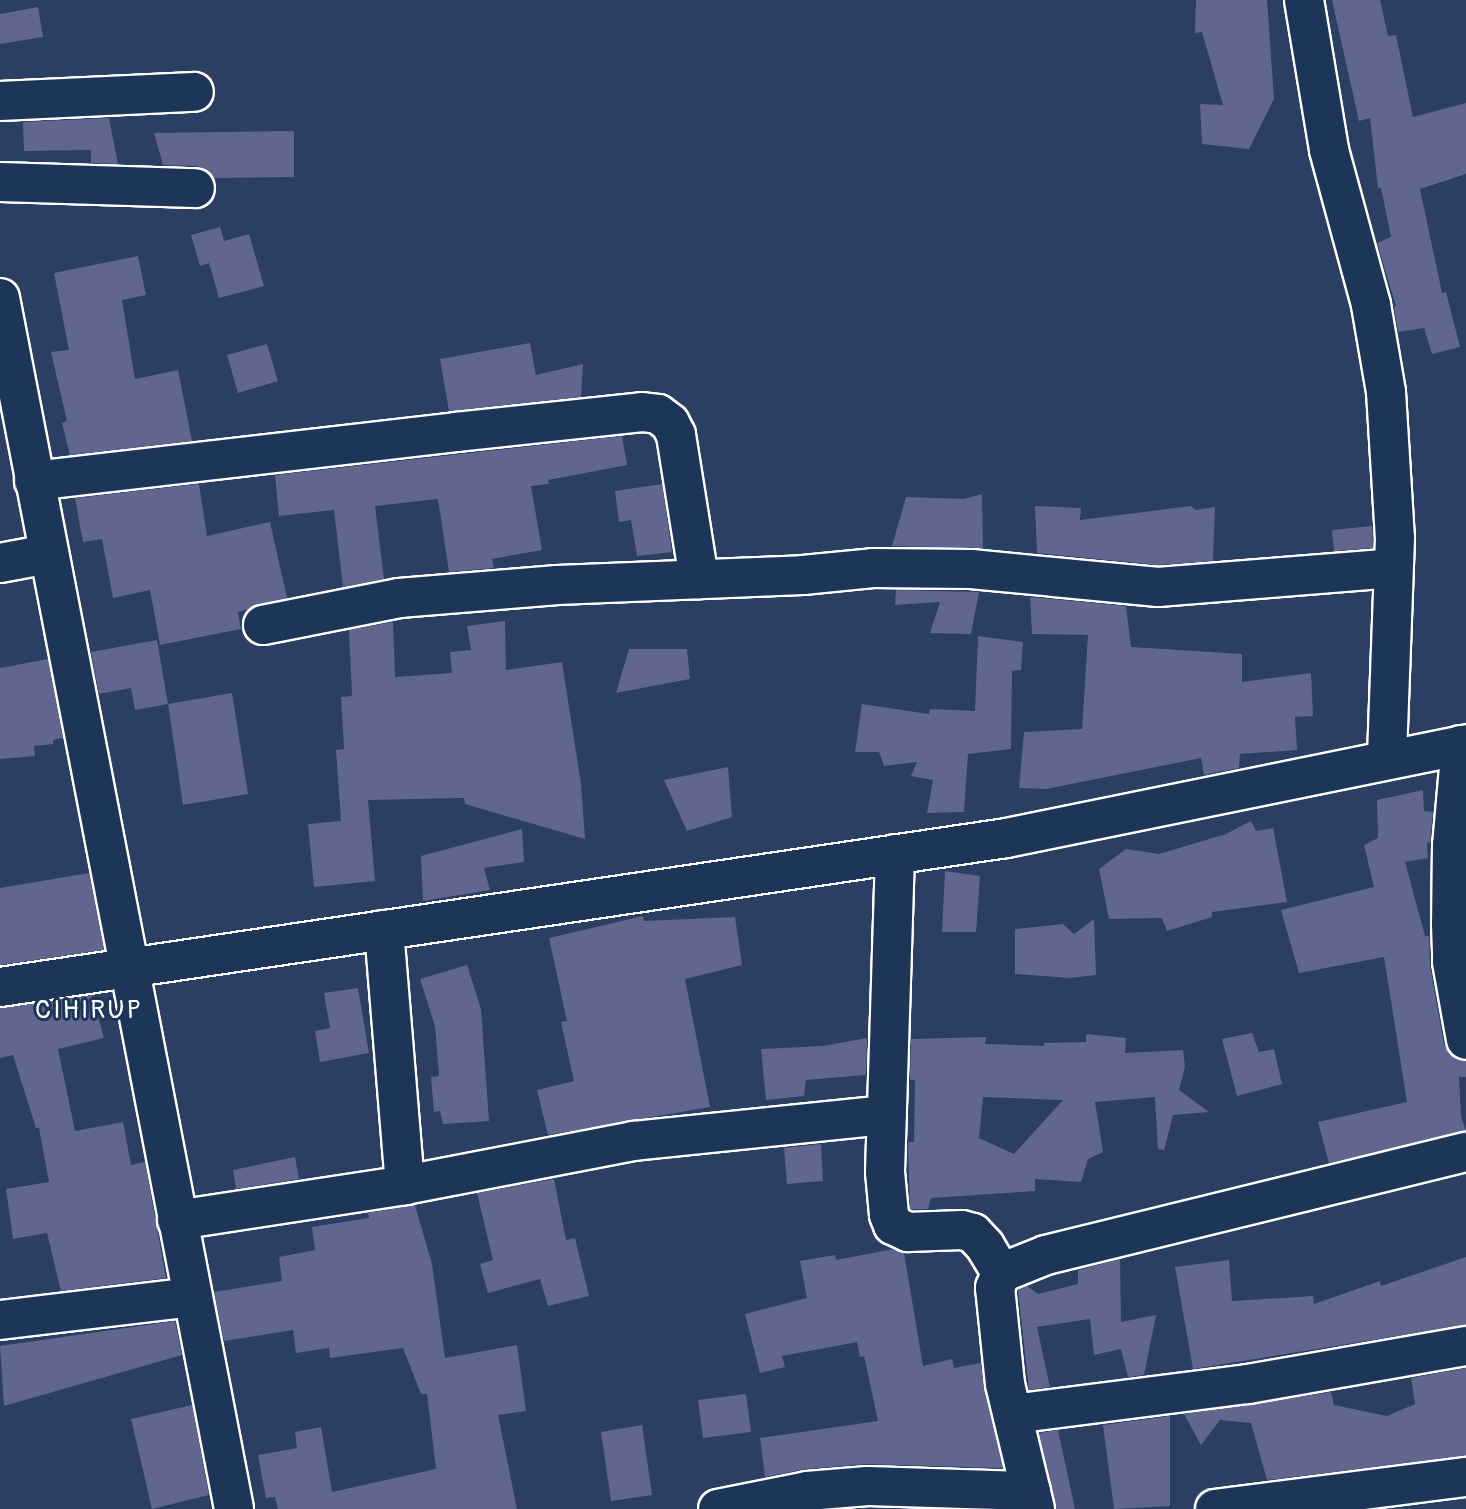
<!DOCTYPE html>
<html>
<head>
<meta charset="utf-8">
<style>
  body { margin:0 }
  #map { position:relative; width:1466px; height:1509px; overflow:hidden; background:#2a3f62; font-family:Pangolin,sans-serif }
  div>[style] { position:absolute }
  .building>* { inset:0; background:#60668d }
  .roads { filter:drop-shadow(2px 0 #fff) drop-shadow(-2px 0 #fff) drop-shadow(0 2px #fff) drop-shadow(0 -2px #fff) }
  .minor>* { height:38px; margin:-19px; padding:0 19px; transform-origin:19px; border-radius:19px; background:#1d3557 }
  span { translate:-50% -50%; white-space:nowrap; text-align:center; line-height:1.15; -webkit-text-stroke:6px #1d3557; paint-order:stroke }
  .quarter-label { font-size:26px; color:#fff; letter-spacing:2px }
</style>
</head>
<body>
<div id="map">
  <div class="building">
    <div style="clip-path:polygon(1196px 0,1267px 0,1274px 99px,1249px 149px,1202px 144px,1200px 104px,1223px 105px,1202px 32px,1195px 33px)"></div>
    <div style="clip-path:polygon(1332px 0,1380px 0,1388px 36px,1396px 35px,1413px 117px,1466px 103px,1466px 174px,1420px 189px,1442px 293px,1446px 292px,1460px 347px,1432px 354px,1424px 328px,1398px 332px,1394px 307px,1396px 306px,1377px 243px,1391px 237px,1381px 188px,1378px 188px,1370px 118px,1359px 121px)"></div>
    <div style="clip-path:polygon(38px 7px,43px 37px,0 44px,0 14px)"></div>
    <div style="clip-path:polygon(109px 118px,118px 164px,91px 163px,91px 150px,24px 151px,23px 122px)"></div>
    <div style="clip-path:polygon(294px 131px,294px 177px,214px 178px,207px 170px,196px 166px,163px 165px,154px 133px)"></div>
    <div style="clip-path:polygon(220px 227px,224px 241px,249px 234px,264px 286px,219px 298px,209px 263px,200px 266px,191px 235px)"></div>
    <div style="clip-path:polygon(138px 256px,146px 295px,122px 300px,135px 379px,178px 370px,192px 441px,70px 455px,62px 423px,67px 421px,51px 352px,69px 350px,54px 273px)"></div>
    <div style="clip-path:polygon(530px 343px,536px 375px,583px 364px,581px 397px,449px 411px,440px 359px)"></div>
    <div style="clip-path:polygon(267px 344px,278px 381px,238px 393px,227px 355px)"></div>
    <div style="clip-path:polygon(622px 436px,627px 465px,548px 480px,549px 484px,531px 486px,542px 550px,492px 559px,494px 568px,449px 572px,438px 499px,375px 506px,384px 579px,343px 587px,334px 510px,279px 516px,275px 475px)"></div>
    <div style="clip-path:polygon(199px 484px,207px 536px,270px 522px,287px 598px,238px 612px,241px 629px,160px 645px,150px 590px,113px 598px,102px 539px,83px 542px,75px 498px)"></div>
    <div style="clip-path:polygon(662px 484px,672px 552px,637px 556px,631px 520px,619px 522px,615px 491px)"></div>
    <div style="clip-path:polygon(982px 494px,983px 548px,892px 546px,906px 497px,964px 499px)"></div>
    <div style="clip-path:polygon(1035px 506px,1081px 508px,1080px 520px,1191px 506px,1196px 510px,1215px 507px,1213px 561px,1158px 565px,1037px 553px)"></div>
    <div style="clip-path:polygon(1372px 526px,1373px 548px,1334px 551px,1332px 530px)"></div>
    <div style="clip-path:polygon(896px 590px,979px 592px,971px 634px,930px 633px,940px 602px,895px 605px)"></div>
    <div style="clip-path:polygon(1030px 597px,1126px 606px,1131px 647px,1242px 654px,1242px 682px,1311px 673px,1313px 716px,1295px 717px,1297px 750px,1240px 754px,1239px 768px,1204px 775px,1201px 758px,1046px 789px,1019px 788px,1024px 732px,1082px 729px,1088px 635px,1032px 634px)"></div>
    <div style="clip-path:polygon(505px 621px,506px 670px,562px 662px,581px 784px,585px 839px,465px 804px,464px 798px,368px 800px,375px 881px,314px 887px,308px 824px,341px 821px,336px 750px,344px 749px,341px 697px,352px 696px,349px 630px,393px 622px,395px 677px,452px 673px,450px 652px,471px 650px,467px 626px)"></div>
    <div style="clip-path:polygon(978px 636px,1023px 642px,1021px 670px,1012px 671px,1011px 749px,968px 754px,964px 812px,927px 813px,933px 780px,911px 776px,917px 762px,884px 766px,879px 752px,855px 752px,862px 704px,929px 714px,930px 709px,975px 711px)"></div>
    <div style="clip-path:polygon(157px 640px,168px 704px,135px 710px,131px 688px,99px 694px,91px 652px)"></div>
    <div style="clip-path:polygon(629px 649px,687px 649px,690px 679px,616px 693px)"></div>
    <div style="clip-path:polygon(48px 659px,63px 738px,53px 740px,53px 744px,34px 746px,35px 756px,0 759px,0 668px)"></div>
    <div style="clip-path:polygon(232px 693px,248px 794px,183px 805px,168px 704px)"></div>
    <div style="clip-path:polygon(728px 767px,732px 817px,687px 831px,664px 780px)"></div>
    <div style="clip-path:polygon(1423px 790px,1424px 811px,1433px 812px,1430px 843px,1427px 842px,1428px 858px,1405px 862px,1425px 936px,1429px 936px,1430px 966px,1444px 1044px,1450px 1055px,1466px 1061px,1466px 1077px,1459px 1077px,1461px 1116px,1466px 1131px,1329px 1163px,1318px 1122px,1407px 1102px,1384px 957px,1299px 973px,1281px 910px,1374px 887px,1364px 845px,1378px 838px,1377px 800px)"></div>
    <div style="clip-path:polygon(1251px 821px,1256px 831px,1273px 828px,1287px 902px,1212px 912px,1212px 917px,1167px 931px,1162px 918px,1109px 919px,1099px 869px,1126px 849px,1159px 854px,1226px 834px)"></div>
    <div style="clip-path:polygon(522px 829px,524px 862px,484px 868px,490px 890px,423px 901px,421px 856px)"></div>
    <div style="clip-path:polygon(945px 871px,980px 876px,976px 932px,942px 932px)"></div>
    <div style="clip-path:polygon(89px 873px,104px 950px,0 965px,0 888px)"></div>
    <div style="clip-path:polygon(643px 916px,644px 921px,735px 917px,742px 965px,685px 979px,710px 1107px,548px 1135px,537px 1090px,574px 1081px,561px 1022px,567px 1021px,549px 938px)"></div>
    <div style="clip-path:polygon(1094px 919px,1096px 975px,1070px 978px,1015px 974px,1015px 929px,1063px 924px,1074px 934px)"></div>
    <div style="clip-path:polygon(467px 965px,481px 1009px,489px 1121px,443px 1124px,440px 1111px,434px 1112px,431px 1077px,439px 1076px,435px 1026px,420px 979px)"></div>
    <div style="clip-path:polygon(358px 988px,369px 1053px,320px 1062px,315px 1031px,330px 1028px,324px 993px)"></div>
    <div style="clip-path:polygon(92px 995px,104px 1038px,58px 1049px,75px 1131px,123px 1122px,131px 1165px,145px 1162px,166px 1278px,61px 1291px,47px 1233px,13px 1239px,6px 1189px,49px 1182px,39px 1128px,36px 1128px,13px 1055px,0 1058px,0 1008px)"></div>
    <div style="clip-path:polygon(1252px 1033px,1259px 1052px,1274px 1049px,1282px 1084px,1237px 1096px,1222px 1039px)"></div>
    <div style="clip-path:polygon(evenodd,1086px 1034px,1126px 1038px,1125px 1053px,1183px 1050px,1185px 1067px,1179px 1090px,1209px 1112px,1173px 1115px,1164px 1150px,1158px 1149px,1155px 1097px,1095px 1102px,1103px 1152px,1088px 1159px,1081px 1182px,1035px 1179px,1035px 1191px,931px 1198px,928px 1209px,910px 1209px,908px 1142px,914px 1142px,915px 1080px,910px 1080px,911px 1039px,986px 1037px,985px 1044px,1044px 1046px,1044px 1043px,1086px 1042px,1086px 1034px,983px 1097px,1063px 1100px,1014px 1154px,979px 1138px,983px 1097px)"></div>
    <div style="clip-path:polygon(867px 1038px,866px 1075px,806px 1080px,804px 1096px,766px 1100px,761px 1049px,823px 1046px)"></div>
    <div style="clip-path:polygon(821px 1144px,823px 1181px,787px 1184px,784px 1148px)"></div>
    <div style="clip-path:polygon(295px 1157px,299px 1179px,236px 1189px,233px 1170px)"></div>
    <div style="clip-path:polygon(554px 1179px,566px 1240px,575px 1238px,589px 1296px,548px 1306px,540px 1279px,488px 1293px,480px 1264px,493px 1260px,477px 1193px)"></div>
    <div style="clip-path:polygon(415px 1205px,432px 1264px,445px 1358px,517px 1345px,526px 1411px,498px 1415px,517px 1509px,278px 1509px,275px 1497px,266px 1498px,258px 1455px,297px 1448px,295px 1432px,321px 1427px,332px 1492px,436px 1469px,427px 1394px,421px 1394px,403px 1348px,330px 1358px,329px 1348px,296px 1353px,293px 1330px,224px 1341px,214px 1292px,282px 1281px,279px 1257px,315px 1250px,312px 1227px,369px 1218px,368px 1213px)"></div>
    <div style="clip-path:polygon(894px 1249px,904px 1253px,923px 1366px,952px 1359px,954px 1368px,981px 1363px,984px 1389px,1003px 1468px,866px 1464px,805px 1469px,765px 1477px,760px 1438px,878px 1421px,864px 1356px,860px 1357px,857px 1342px,782px 1356px,785px 1367px,760px 1373px,745px 1314px,807px 1298px,800px 1261px,835px 1255px,836px 1260px)"></div>
    <div style="clip-path:polygon(1466px 1257px,1466px 1325px,1193px 1369px,1175px 1267px,1229px 1260px,1232px 1301px,1313px 1296px,1314px 1304px,1380px 1281px,1381px 1286px)"></div>
    <div style="clip-path:polygon(1120px 1259px,1121px 1322px,1156px 1315px,1144px 1375px,1128px 1377px,1121px 1349px,1094px 1355px,1090px 1319px,1037px 1327px,1050px 1387px,1029px 1390px,1018px 1290px,1027px 1286px,1038px 1294px,1078px 1284px,1078px 1270px)"></div>
    <div style="clip-path:polygon(175px 1321px,182px 1355px,4px 1406px,0 1346px)"></div>
    <div style="clip-path:polygon(1466px 1368px,1466px 1456px,1267px 1480px,1251px 1423px,1220px 1420px,1201px 1445px,1184px 1414px,1331px 1392px,1334px 1405px,1387px 1416px,1415px 1404px,1411px 1378px)"></div>
    <div style="clip-path:polygon(746px 1394px,751px 1432px,703px 1438px,698px 1400px)"></div>
    <div style="clip-path:polygon(192px 1405px,209px 1495px,152px 1509px,131px 1419px)"></div>
    <div style="clip-path:polygon(1170px 1416px,1170px 1506px,1114px 1509px,1103px 1425px)"></div>
    <div style="clip-path:polygon(642px 1425px,652px 1495px,611px 1501px,601px 1432px)"></div>
    <div style="clip-path:polygon(1058px 1430px,1075px 1509px,1056px 1509px,1039px 1433px)"></div>
  </div>
  <div class="roads">
    <div class="minor">
      <div style="left:1304px;top:0;width:152px;rotate:80.5deg"></div>
      <div style="left:1329px;top:150px;width:161px;rotate:74.8deg"></div>
      <div style="left:1371px;top:305px;width:88px;rotate:80.2deg"></div>
      <div style="left:1386px;top:392px;width:146px;rotate:86.5deg"></div>
      <div style="left:1395px;top:538px;width:222px;rotate:92.1deg"></div>
      <div style="left:0;top:101px;width:194px;rotate:-2.7deg"></div>
      <div style="left:0;top:182px;width:195px;rotate:1.8deg"></div>
      <div style="left:0;top:298px;width:1233px;rotate:79.06deg"></div>
      <div style="left:34px;top:481px;width:425px;rotate:-6.6deg"></div>
      <div style="left:456px;top:432px;width:187px;rotate:-6.1deg"></div>
      <div style="left:642px;top:412px;width:16px;rotate:7deg"></div>
      <div style="left:658px;top:414px;width:15px;rotate:37deg"></div>
      <div style="left:670px;top:423px;width:13px;rotate:63deg"></div>
      <div style="left:676px;top:435px;width:146px;rotate:80.9deg"></div>
      <div style="left:0;top:563px;width:49px;rotate:-10.6deg"></div>
      <div style="left:263px;top:625px;width:139px;rotate:-11.2deg"></div>
      <div style="left:399px;top:598px;width:159px;rotate:-4.7deg"></div>
      <div style="left:557px;top:585px;width:246px;rotate:-2.3deg"></div>
      <div style="left:803px;top:575px;width:70px;rotate:-5.7deg"></div>
      <div style="left:873px;top:568px;width:98px;rotate:0.6deg"></div>
      <div style="left:971px;top:569px;width:188px;rotate:5.5deg"></div>
      <div style="left:1158px;top:587px;width:236px;rotate:-4.6deg"></div>
      <div style="left:1461px;top:745px;width:100px;rotate:95.1deg"></div>
      <div style="left:1452px;top:845px;width:79px;rotate:90.7deg"></div>
      <div style="left:1451px;top:924px;width:38px;rotate:88deg"></div>
      <div style="left:1452px;top:962px;width:79px;rotate:79.8deg"></div>
      <div style="left:895px;top:854px;width:318px;rotate:91.8deg"></div>
      <div style="left:885px;top:1172px;width:43px;rotate:84.7deg"></div>
      <div style="left:889px;top:1215px;width:11px;rotate:68deg"></div>
      <div style="left:893px;top:1225px;width:17px;rotate:25deg"></div>
      <div style="left:908px;top:1232px;width:54px;rotate:-2.1deg"></div>
      <div style="left:962px;top:1230px;width:11px;rotate:15deg"></div>
      <div style="left:973px;top:1233px;width:18px;rotate:47deg"></div>
      <div style="left:985px;top:1246px;width:31px;rotate:59deg"></div>
      <div style="left:384px;top:930px;width:256px;rotate:85.3deg"></div>
      <div style="left:405px;top:1185px;width:233px;rotate:-10.9deg"></div>
      <div style="left:634px;top:1141px;width:254px;rotate:-5.9deg"></div>
      <div style="left:0;top:987px;width:1017px;rotate:-8.42deg"></div>
      <div style="left:1006px;top:838px;width:470px;rotate:-11.5deg"></div>
      <div style="left:177px;top:1220px;width:231px;rotate:-8.7deg"></div>
      <div style="left:0;top:1320px;width:193px;rotate:-6.8deg"></div>
      <div style="left:1013px;top:1414px;width:237px;rotate:-7.3deg"></div>
      <div style="left:1248px;top:1384px;width:221px;rotate:-9.9deg"></div>
      <div style="left:718px;top:1509px;width:91px;rotate:-11.4deg"></div>
      <div style="left:807px;top:1491px;width:61px;rotate:-4.7deg"></div>
      <div style="left:868px;top:1486px;width:163px;rotate:1.8deg"></div>
      <div style="left:1035px;top:1509px;width:129px;rotate:-103.5deg"></div>
      <div style="left:1005px;top:1384px;width:97px;rotate:-95.9deg"></div>
      <div style="left:995px;top:1288px;width:16px;rotate:-68deg"></div>
      <div style="left:1001px;top:1273px;width:48px;rotate:-21.8deg"></div>
      <div style="left:1046px;top:1255px;width:432px;rotate:-13.8deg"></div>
      <div style="left:1215px;top:1509px;width:253px;rotate:-7.3deg"></div>
    </div>
  </div>
  <div class="quarter-label">
    <span style="left:89px;top:1011px">CIHIRUP</span>
  </div>
</div>
</body>
</html>
